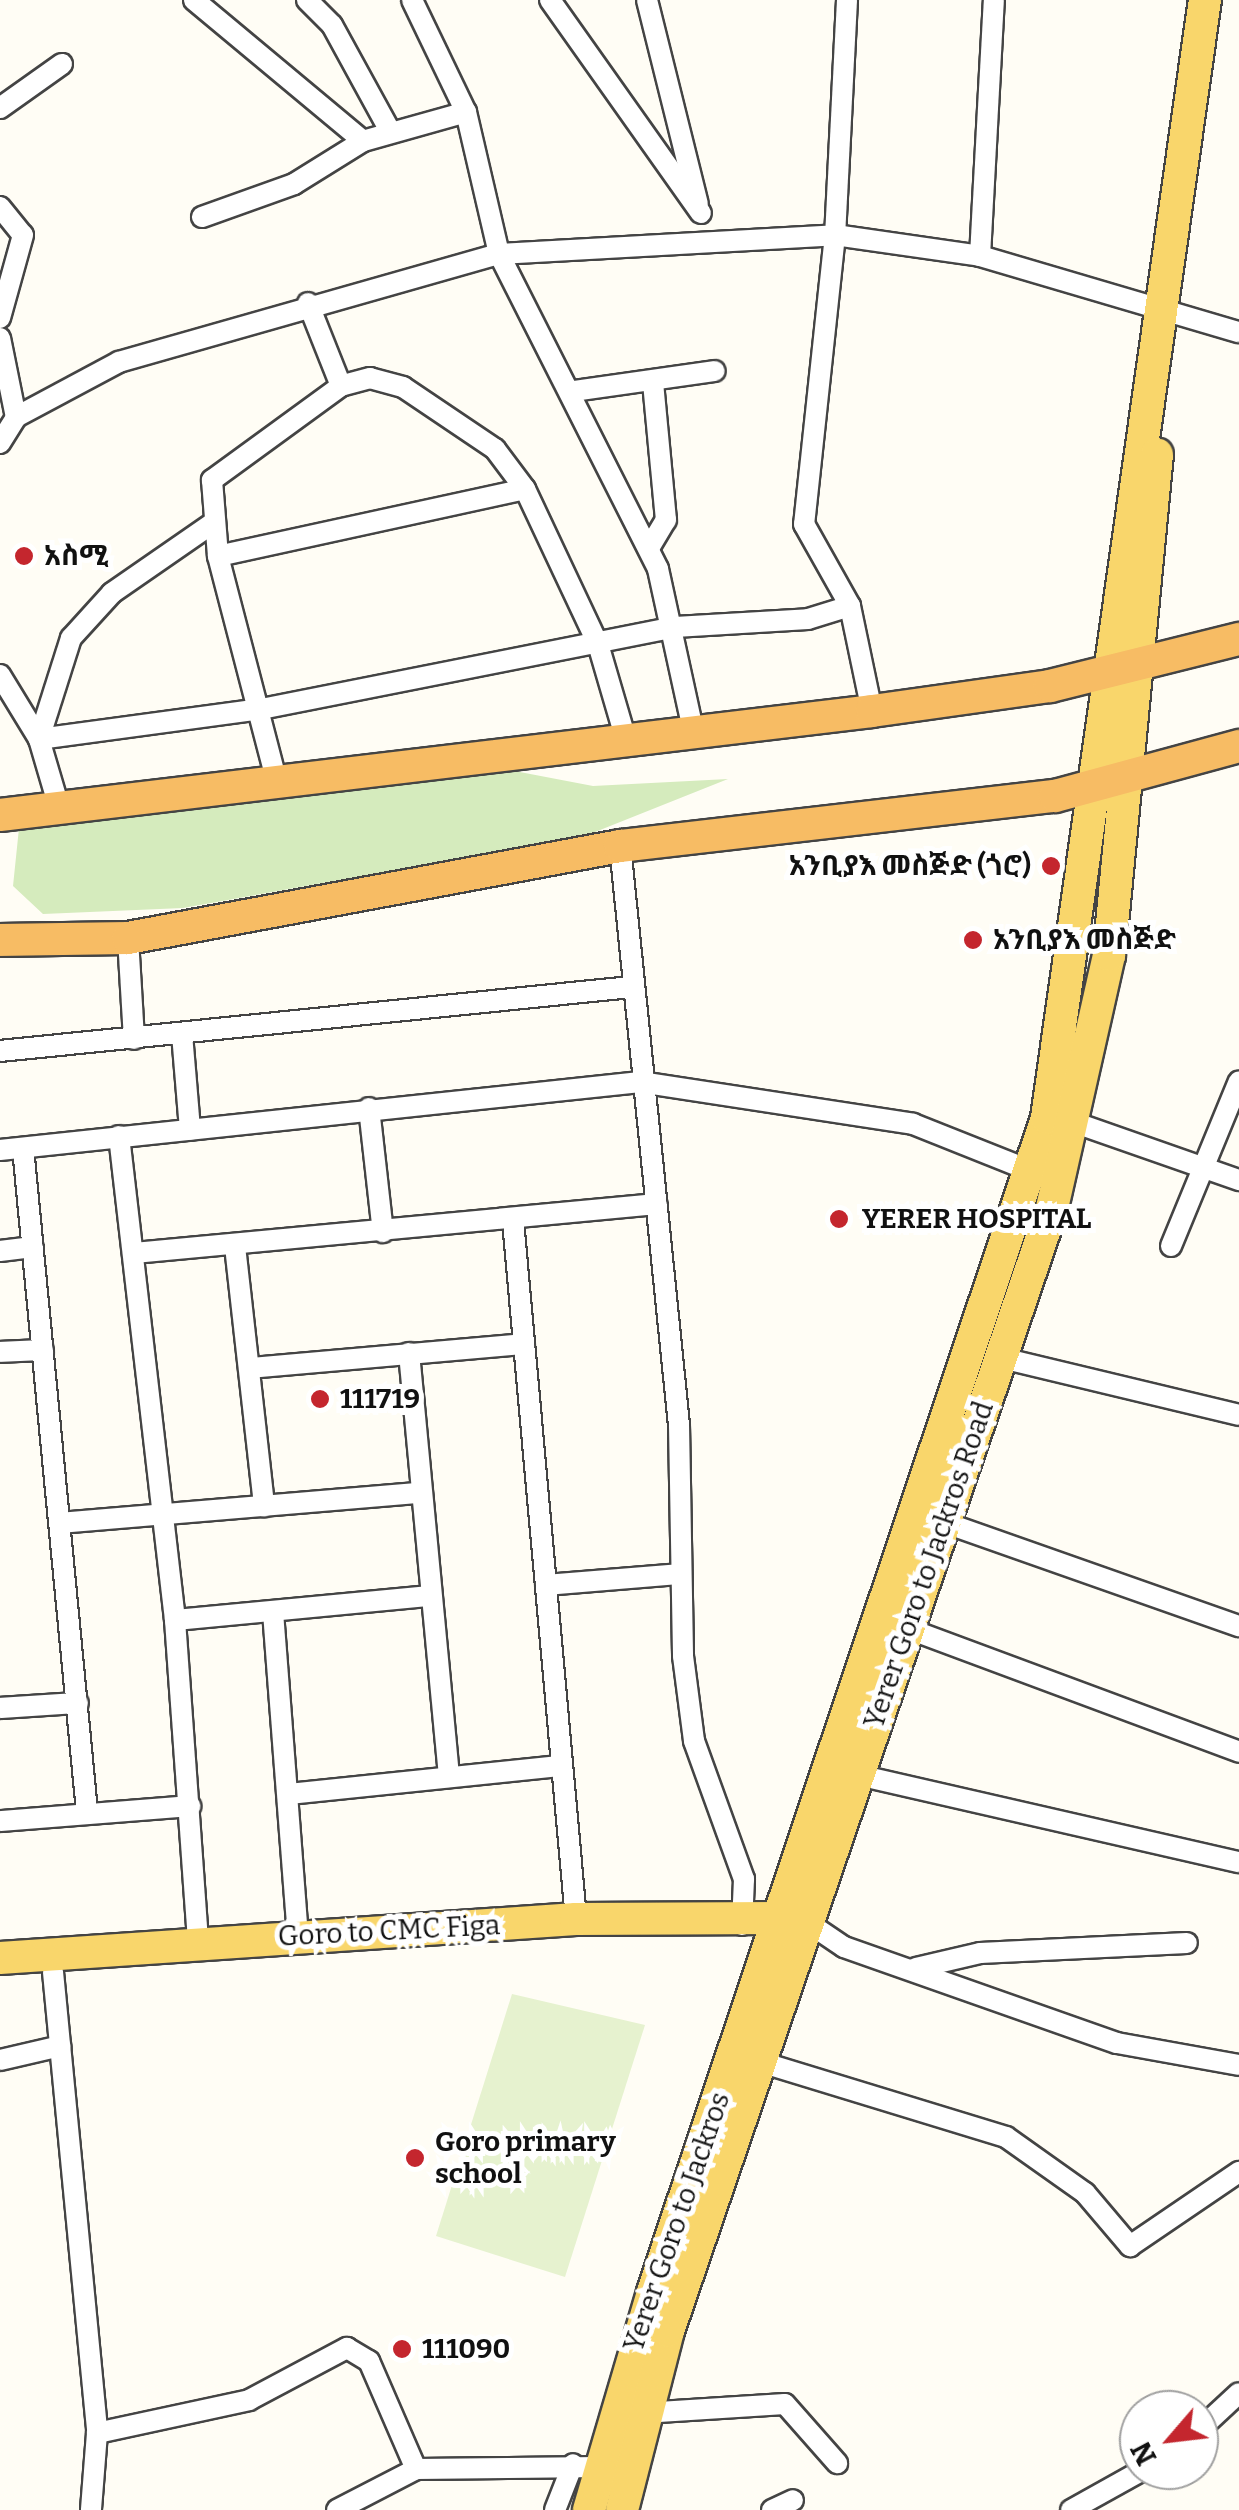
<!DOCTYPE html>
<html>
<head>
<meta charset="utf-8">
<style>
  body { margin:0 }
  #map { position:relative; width:1239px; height:2510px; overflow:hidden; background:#fffdf5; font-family:Bitter,"Noto Sans Ethiopic",serif }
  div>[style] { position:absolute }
  .green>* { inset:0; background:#d5ebbd }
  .pitch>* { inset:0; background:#e6f2cf }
  .roads { filter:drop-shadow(2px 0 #444) drop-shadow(-2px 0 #444) drop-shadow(0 2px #444) drop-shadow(0 -2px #444) }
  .minor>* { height:20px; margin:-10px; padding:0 10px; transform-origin:10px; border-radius:10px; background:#fff }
  .primary>* { height:32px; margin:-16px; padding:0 16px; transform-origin:16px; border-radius:16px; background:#f9d66b }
  .trunk>* { height:32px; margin:-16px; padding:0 16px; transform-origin:16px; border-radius:16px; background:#f7bc64 }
  .dots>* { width:28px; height:28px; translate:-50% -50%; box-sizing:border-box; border:5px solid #fff; border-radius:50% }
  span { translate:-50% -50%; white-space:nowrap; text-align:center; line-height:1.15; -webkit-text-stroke:10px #fff; paint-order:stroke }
  .poi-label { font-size:28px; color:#111; font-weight:700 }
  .left { translate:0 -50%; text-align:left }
  .right { translate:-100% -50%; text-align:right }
  .street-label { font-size:28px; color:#111 }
  .north { position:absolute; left:1119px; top:2390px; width:100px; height:100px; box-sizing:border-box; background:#fff; border:2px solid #a0a0a0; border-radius:50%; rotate:242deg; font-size:28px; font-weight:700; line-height:40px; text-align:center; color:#111 }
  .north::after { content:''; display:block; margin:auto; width:35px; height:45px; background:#c4262e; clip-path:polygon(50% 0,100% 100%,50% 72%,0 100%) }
</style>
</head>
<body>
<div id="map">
  <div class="green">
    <div style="clip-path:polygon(489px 766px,593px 786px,728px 779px,585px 836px,183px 908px,43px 914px,13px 886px,19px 828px)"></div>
  </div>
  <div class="pitch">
    <div style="clip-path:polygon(512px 1994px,645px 2025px,565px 2277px,436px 2236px)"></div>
  </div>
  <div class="roads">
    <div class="minor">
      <div style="left:194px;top:0;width:220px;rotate:39.8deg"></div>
      <div style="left:363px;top:141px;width:107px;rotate:-15.7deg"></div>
      <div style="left:466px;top:112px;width:146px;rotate:76.9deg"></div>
      <div style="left:499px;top:254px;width:353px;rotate:63.2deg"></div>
      <div style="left:658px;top:569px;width:169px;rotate:77.7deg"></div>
      <div style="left:307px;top:0;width:35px;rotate:45deg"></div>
      <div style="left:332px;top:25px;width:119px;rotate:61.3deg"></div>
      <div style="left:412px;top:0;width:124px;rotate:64.3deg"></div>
      <div style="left:550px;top:0;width:261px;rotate:54.7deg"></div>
      <div style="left:647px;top:0;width:210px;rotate:76deg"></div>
      <div style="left:847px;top:0;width:235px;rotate:92.9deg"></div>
      <div style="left:835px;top:235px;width:291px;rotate:96.1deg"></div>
      <div style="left:804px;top:524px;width:94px;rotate:60.7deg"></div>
      <div style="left:850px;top:606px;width:107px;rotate:78.2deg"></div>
      <div style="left:0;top:108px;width:76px;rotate:-35.4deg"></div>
      <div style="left:0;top:207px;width:36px;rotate:51deg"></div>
      <div style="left:23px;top:235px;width:86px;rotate:105.5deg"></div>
      <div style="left:202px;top:217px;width:98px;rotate:-19.7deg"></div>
      <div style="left:294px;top:184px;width:81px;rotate:-31.9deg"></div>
      <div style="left:980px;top:256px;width:256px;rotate:-86.9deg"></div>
      <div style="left:308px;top:303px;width:89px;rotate:68.3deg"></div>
      <div style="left:0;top:338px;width:81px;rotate:78.6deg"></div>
      <div style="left:574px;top:391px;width:142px;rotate:-8.1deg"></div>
      <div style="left:0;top:443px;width:31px;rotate:-58deg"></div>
      <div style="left:16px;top:417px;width:117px;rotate:-28.1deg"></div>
      <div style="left:119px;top:362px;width:395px;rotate:-15.9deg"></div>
      <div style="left:499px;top:254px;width:337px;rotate:-3.2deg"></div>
      <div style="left:835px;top:235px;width:147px;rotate:8.2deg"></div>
      <div style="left:980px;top:256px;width:270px;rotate:16.4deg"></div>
      <div style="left:525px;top:489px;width:171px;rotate:64.8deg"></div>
      <div style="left:598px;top:644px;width:103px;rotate:73.7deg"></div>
      <div style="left:213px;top:523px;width:123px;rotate:145.3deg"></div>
      <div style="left:112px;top:593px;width:61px;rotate:132.3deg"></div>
      <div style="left:71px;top:638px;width:106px;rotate:107.6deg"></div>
      <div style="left:39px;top:739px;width:224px;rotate:-7.7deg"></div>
      <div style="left:261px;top:709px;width:422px;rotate:-11.2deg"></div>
      <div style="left:675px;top:627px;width:133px;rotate:-3.4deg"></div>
      <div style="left:808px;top:619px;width:44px;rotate:-17.2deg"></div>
      <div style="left:649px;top:548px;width:33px;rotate:-59deg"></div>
      <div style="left:666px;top:520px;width:138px;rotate:-95.4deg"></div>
      <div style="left:218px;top:556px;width:314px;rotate:-12.3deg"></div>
      <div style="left:525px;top:489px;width:50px;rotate:-126.9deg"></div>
      <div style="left:495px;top:449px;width:111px;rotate:-146deg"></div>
      <div style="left:403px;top:387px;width:34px;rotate:-165deg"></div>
      <div style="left:370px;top:378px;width:30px;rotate:165deg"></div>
      <div style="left:341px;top:386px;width:160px;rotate:143.9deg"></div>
      <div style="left:212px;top:480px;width:76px;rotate:85.5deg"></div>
      <div style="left:218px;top:556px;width:234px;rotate:75.4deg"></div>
      <div style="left:0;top:675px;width:75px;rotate:58.6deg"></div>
      <div style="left:39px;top:739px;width:71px;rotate:73.6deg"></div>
      <div style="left:620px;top:846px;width:582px;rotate:84.18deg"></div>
      <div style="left:679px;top:1425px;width:231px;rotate:89deg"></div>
      <div style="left:683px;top:1656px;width:86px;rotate:82.6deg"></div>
      <div style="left:694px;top:1741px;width:147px;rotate:70.1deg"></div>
      <div style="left:744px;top:1879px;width:46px;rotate:92.5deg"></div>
      <div style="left:128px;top:938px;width:101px;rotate:86.6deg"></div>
      <div style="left:182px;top:1034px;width:96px;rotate:85.2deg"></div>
      <div style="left:0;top:1051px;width:634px;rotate:-5.79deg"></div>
      <div style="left:369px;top:1108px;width:125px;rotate:83.6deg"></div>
      <div style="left:1073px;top:1122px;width:176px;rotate:19.3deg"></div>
      <div style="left:119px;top:1136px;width:487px;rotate:83.4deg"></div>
      <div style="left:175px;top:1620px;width:324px;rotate:85.9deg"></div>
      <div style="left:23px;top:1148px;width:667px;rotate:84.49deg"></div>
      <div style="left:0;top:1150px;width:644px;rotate:-6.06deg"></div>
      <div style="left:640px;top:1082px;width:276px;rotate:8.7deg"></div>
      <div style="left:913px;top:1124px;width:127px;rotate:21.7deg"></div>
      <div style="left:513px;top:1221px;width:701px;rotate:84.84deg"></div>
      <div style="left:235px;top:1246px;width:262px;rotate:83.6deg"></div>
      <div style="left:1171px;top:1246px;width:178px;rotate:-67.6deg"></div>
      <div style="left:0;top:1251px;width:33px;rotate:-7deg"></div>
      <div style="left:134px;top:1253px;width:525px;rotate:-5.35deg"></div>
      <div style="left:0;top:1352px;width:43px;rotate:-2.7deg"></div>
      <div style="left:409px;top:1353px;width:426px;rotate:84.6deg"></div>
      <div style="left:998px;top:1357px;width:248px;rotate:13.5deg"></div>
      <div style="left:250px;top:1368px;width:275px;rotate:-5deg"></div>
      <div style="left:943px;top:1522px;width:314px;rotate:19.4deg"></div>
      <div style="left:60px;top:1523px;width:360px;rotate:-4.8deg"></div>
      <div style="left:546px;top:1585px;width:135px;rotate:-4.7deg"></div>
      <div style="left:273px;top:1612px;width:325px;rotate:85.6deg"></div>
      <div style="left:175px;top:1620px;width:254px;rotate:-5.4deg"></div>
      <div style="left:909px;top:1629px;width:352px;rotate:20.4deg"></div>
      <div style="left:0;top:1708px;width:78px;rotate:-3.7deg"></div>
      <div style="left:858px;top:1775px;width:391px;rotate:12.9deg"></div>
      <div style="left:289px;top:1794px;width:274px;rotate:-5.9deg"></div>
      <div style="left:0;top:1821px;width:191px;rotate:-4.5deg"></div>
      <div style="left:810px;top:1924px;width:41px;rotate:34.1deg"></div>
      <div style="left:844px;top:1947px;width:289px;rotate:19.4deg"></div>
      <div style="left:1117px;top:2043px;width:124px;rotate:10.2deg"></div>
      <div style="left:916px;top:1968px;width:66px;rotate:-13.2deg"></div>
      <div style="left:980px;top:1953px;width:207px;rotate:-2.8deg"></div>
      <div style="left:53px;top:1972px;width:463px;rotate:84.5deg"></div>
      <div style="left:97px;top:2433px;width:77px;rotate:94.5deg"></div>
      <div style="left:0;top:2060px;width:62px;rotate:-13.1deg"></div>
      <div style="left:764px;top:2063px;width:253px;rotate:17deg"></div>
      <div style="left:1006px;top:2137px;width:97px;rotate:35.3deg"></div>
      <div style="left:1085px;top:2193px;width:70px;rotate:49.7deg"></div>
      <div style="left:1130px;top:2246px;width:132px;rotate:-34.2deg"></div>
      <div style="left:643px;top:2413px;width:142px;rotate:-3.6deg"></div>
      <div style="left:785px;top:2404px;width:79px;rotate:48.6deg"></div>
      <div style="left:1199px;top:2430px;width:54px;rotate:-42.8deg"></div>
      <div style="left:97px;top:2433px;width:156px;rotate:-12.2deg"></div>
      <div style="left:249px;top:2400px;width:111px;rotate:-28deg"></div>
      <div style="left:347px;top:2348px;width:26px;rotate:31deg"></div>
      <div style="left:369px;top:2361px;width:118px;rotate:66.5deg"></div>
      <div style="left:337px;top:2510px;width:89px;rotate:-27.4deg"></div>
      <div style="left:416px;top:2469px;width:184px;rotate:-0.6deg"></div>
      <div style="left:555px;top:2510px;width:49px;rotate:-68.6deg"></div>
      <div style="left:772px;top:2510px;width:23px;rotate:-25deg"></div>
      <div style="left:1071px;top:2510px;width:82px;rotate:-29.1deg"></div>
    </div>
    <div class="primary">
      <div style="left:0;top:1958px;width:577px;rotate:-3.87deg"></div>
      <div style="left:576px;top:1919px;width:202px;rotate:-0.3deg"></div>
      <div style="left:589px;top:2510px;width:227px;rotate:-73.6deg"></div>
      <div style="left:653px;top:2292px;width:1238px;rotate:-71.45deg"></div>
      <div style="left:1047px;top:1118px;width:1129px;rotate:-81.96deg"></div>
      <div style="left:622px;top:2510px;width:185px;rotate:-75.6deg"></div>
      <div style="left:668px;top:2331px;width:1187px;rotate:-71.12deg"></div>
      <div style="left:1052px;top:1208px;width:259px;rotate:-77.3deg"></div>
      <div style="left:1109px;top:955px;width:503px;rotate:-84.53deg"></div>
    </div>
    <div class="trunk">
      <div style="left:0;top:815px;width:878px;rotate:-6.8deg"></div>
      <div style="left:872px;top:711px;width:180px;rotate:-8deg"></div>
      <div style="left:1050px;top:686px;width:195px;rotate:-14deg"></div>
      <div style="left:0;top:940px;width:128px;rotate:-0.9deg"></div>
      <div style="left:128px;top:938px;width:501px;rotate:-10.59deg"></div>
      <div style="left:620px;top:846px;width:438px;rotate:-6.6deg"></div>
      <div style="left:1055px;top:796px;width:191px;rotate:-15.2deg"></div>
    </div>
  </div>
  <div class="dots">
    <div style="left:24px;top:556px;background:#c4262e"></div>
    <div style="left:1051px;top:866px;background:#c4262e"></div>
    <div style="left:973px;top:940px;background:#c4262e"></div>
    <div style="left:839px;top:1219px;background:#c4262e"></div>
    <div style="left:320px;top:1399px;background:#c4262e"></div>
    <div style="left:415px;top:2158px;background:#c4262e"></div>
    <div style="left:402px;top:2349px;background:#c4262e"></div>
  </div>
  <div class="poi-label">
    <span class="left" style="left:44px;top:556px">አስሚ</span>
    <span class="right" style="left:1031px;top:866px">አንቢያእ መስጅድ (ጎሮ)</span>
    <span class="left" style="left:993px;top:940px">አንቢያእ መስጅድ</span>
    <span class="left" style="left:862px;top:1219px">YERER HOSPITAL</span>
    <span class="left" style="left:340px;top:1399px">111719</span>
    <span class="left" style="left:435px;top:2158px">Goro primary<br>school</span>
    <span class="left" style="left:422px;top:2349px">111090</span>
  </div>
  <div class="street-label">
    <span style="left:929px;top:1565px;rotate:-71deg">Yerer Goro to Jackros Road</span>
    <span style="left:389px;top:1931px;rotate:-3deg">Goro to CMC Figa</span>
    <span style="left:677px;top:2222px;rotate:-71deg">Yerer Goro to Jackros</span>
  </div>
  <div class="north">N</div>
</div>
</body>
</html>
